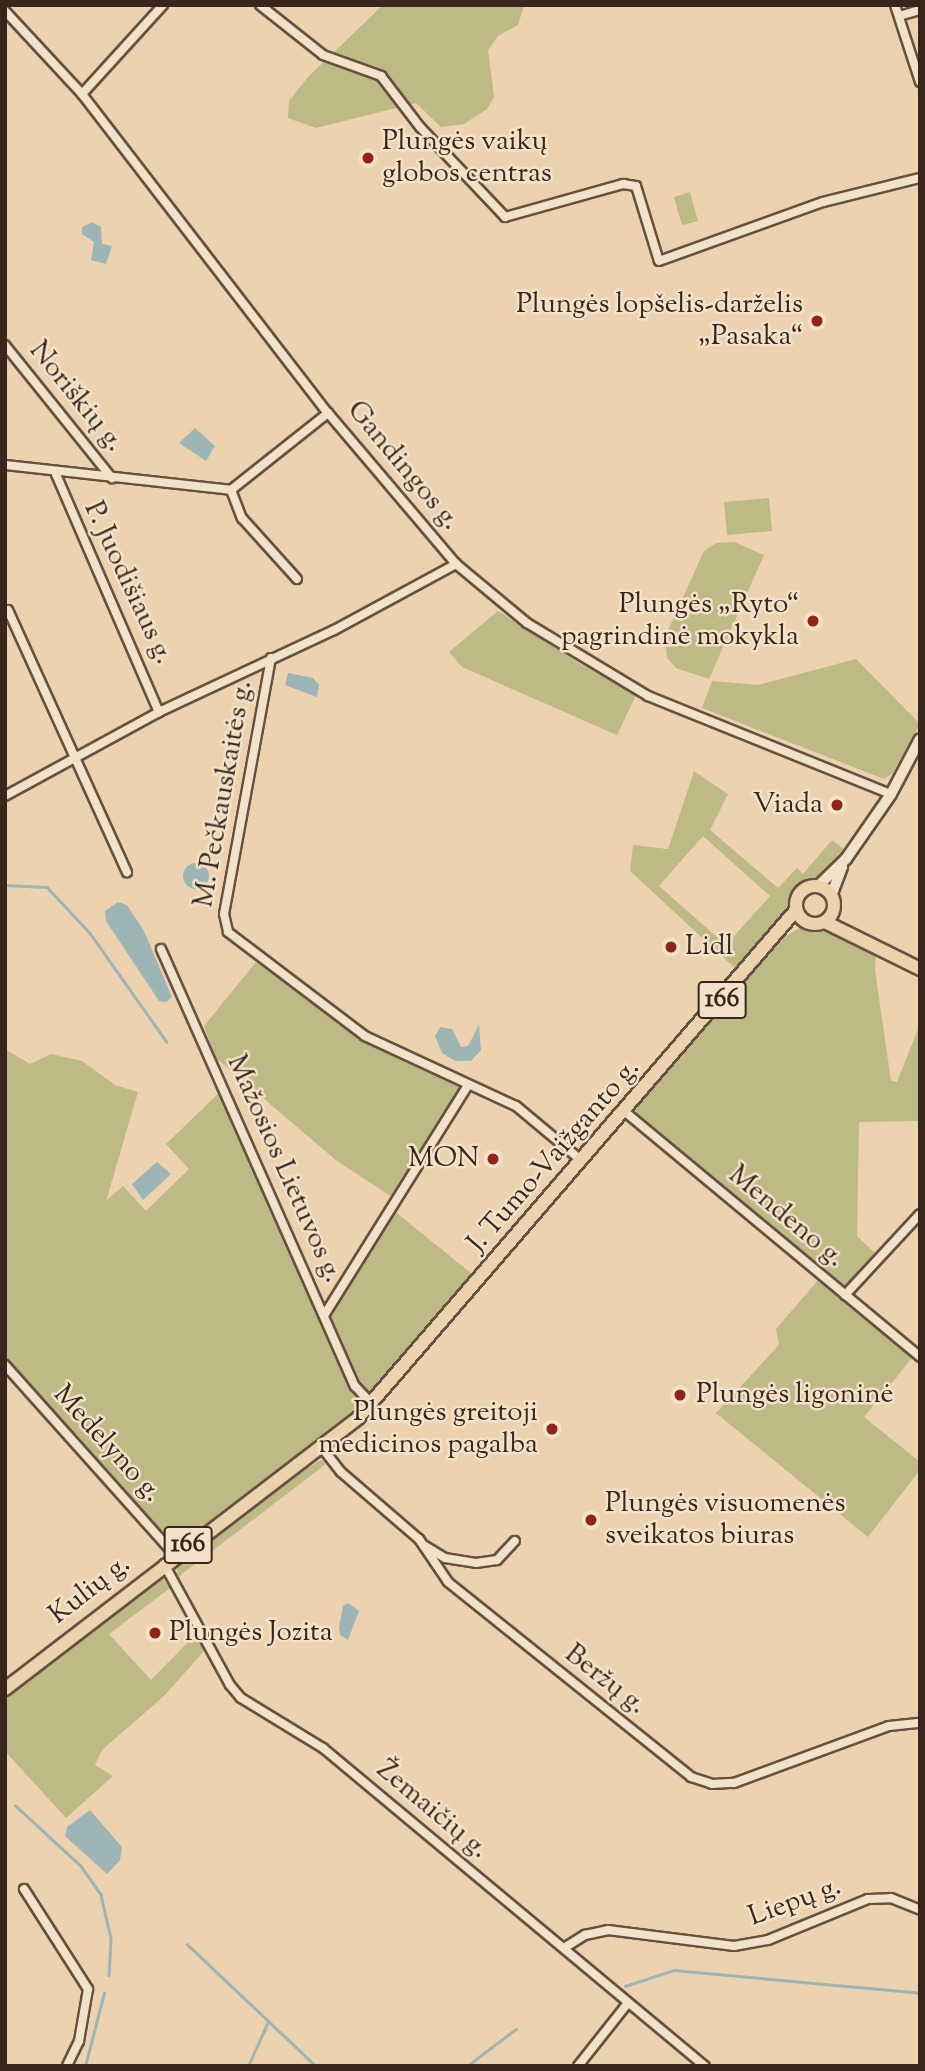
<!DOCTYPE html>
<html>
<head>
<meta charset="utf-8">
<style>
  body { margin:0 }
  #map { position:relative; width:925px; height:2071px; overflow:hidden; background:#ecd2ae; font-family:"Sorts Mill Goudy",serif }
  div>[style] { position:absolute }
  .green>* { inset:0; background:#beba85 }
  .water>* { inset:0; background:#9db5b5 }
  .round { border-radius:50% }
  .stream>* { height:2.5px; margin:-1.25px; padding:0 1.25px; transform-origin:1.25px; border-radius:1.25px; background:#9db5b5 }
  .roads { filter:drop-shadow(2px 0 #65513f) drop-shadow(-2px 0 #65513f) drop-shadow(0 2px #65513f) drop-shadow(0 -2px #65513f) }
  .street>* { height:8px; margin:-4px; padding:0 4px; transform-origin:4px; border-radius:4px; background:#f3e2ca }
  .secondary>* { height:10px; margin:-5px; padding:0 5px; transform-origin:5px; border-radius:5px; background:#f3e2ca }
  .primary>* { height:12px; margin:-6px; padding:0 6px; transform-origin:6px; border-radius:6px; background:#ecd2ae }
  .primary>.ring { margin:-6px; padding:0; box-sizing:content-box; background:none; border:12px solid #ecd2ae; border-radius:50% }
  .dots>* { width:19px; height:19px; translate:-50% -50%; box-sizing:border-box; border:4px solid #f3e2ca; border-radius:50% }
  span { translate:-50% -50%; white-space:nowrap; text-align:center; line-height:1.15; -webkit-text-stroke:5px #f3e2ca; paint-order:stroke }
  .shield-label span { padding:2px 5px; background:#f3e2ca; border:2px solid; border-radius:5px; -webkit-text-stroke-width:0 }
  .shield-label { font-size:26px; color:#38261a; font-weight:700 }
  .poi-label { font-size:28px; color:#38261a }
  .left { translate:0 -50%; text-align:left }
  .right { translate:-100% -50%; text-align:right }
  .street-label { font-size:28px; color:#38261a }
  .frame { position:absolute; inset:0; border:7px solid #38261a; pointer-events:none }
</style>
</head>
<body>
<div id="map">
  <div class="green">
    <div style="clip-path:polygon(383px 5px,524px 5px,518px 25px,498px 36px,488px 50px,494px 97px,487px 109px,464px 124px,441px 127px,416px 103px,316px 128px,288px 118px,289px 101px,308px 77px)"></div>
    <div style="clip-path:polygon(690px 192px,698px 221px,682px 225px,674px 197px)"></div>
    <div style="clip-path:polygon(769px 498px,772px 531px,727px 535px,724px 502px)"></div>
    <div style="clip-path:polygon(734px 542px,764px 555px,709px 679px,676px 668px,667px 658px,665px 637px,704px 551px,716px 543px)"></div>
    <div style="clip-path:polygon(498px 611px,582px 665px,637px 693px,617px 735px,462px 667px,449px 652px)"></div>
    <div style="clip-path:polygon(856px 659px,920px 724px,892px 774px,884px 779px,702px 708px,712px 681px,758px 685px)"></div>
    <div style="clip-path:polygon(evenodd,694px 771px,728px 794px,710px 830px,778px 888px,797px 868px,803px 874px,832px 840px,845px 850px,827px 874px,798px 888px,791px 910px,739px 972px,630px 871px,633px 845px,668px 849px,694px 771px,703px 836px,770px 896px,726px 945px,659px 886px,703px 836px)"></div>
    <div style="clip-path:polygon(801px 927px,823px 927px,876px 952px,875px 970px,891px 1081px,897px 1082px,920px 1024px,920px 1121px,859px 1122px,857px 1236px,877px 1255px,847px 1288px,636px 1113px,637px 1105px,777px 942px)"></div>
    <div style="clip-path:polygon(256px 962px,361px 1040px,460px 1086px,392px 1197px,337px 1161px,216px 1058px,204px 1026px)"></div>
    <div style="clip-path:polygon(5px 1049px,30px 1064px,51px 1054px,82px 1061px,115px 1085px,138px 1092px,106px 1201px,123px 1186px,146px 1211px,189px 1169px,166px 1144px,221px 1091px,324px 1321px,393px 1210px,472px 1274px,338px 1427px,183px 1541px,169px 1539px,5px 1356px)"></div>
    <div style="clip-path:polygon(819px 1279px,912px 1358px,864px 1417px,920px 1462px,920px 1470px,868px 1537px,716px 1413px,779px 1345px,776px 1329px)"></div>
    <div style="clip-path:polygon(321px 1460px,326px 1464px,178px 1577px,176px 1565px,258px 1499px)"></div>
    <div style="clip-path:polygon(155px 1578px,163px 1579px,170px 1588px,109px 1634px,151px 1680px,196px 1634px,205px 1650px,164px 1696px,102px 1750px,95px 1765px,113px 1776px,66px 1818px,5px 1751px,5px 1695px)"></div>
  </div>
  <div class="water">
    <div style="clip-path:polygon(92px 222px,101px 227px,102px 244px,112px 246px,106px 264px,91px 260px,94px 242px,82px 234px,82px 227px)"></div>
    <div style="clip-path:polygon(195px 428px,215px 446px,206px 461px,179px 443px)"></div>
    <div style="clip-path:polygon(288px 673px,313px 678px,319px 685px,317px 697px,285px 685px)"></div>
    <div class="round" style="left:183px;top:863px;width:26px;height:26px"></div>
    <div style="clip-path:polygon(118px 902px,127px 905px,144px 931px,172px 997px,166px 1002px,159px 1001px,106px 921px,105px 911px)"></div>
    <div style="clip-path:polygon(479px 1025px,481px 1050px,471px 1061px,455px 1061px,442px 1053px,435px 1036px,440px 1027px,452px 1029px,461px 1047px,468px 1046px)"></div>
    <div style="clip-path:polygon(157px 1162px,171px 1174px,143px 1200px,132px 1184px)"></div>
    <div style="clip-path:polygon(348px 1603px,359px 1611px,348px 1640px,340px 1635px,339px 1627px,343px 1606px)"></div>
    <div style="clip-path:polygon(90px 1810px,122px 1847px,120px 1860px,107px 1874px,65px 1836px,67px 1827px)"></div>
  </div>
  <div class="stream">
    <div style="left:5px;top:885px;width:42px;rotate:2.7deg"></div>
    <div style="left:47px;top:887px;width:63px;rotate:46.9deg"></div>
    <div style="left:90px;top:933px;width:133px;rotate:54.8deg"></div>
    <div style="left:15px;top:1805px;width:90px;rotate:42.7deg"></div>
    <div style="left:81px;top:1866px;width:35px;rotate:55deg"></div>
    <div style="left:101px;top:1895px;width:44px;rotate:76.9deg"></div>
    <div style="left:111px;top:1938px;width:37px;rotate:93deg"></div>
    <div style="left:187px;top:1944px;width:178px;rotate:43.4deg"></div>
    <div style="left:625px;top:1986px;width:52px;rotate:-18.1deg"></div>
    <div style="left:674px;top:1970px;width:247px;rotate:5.3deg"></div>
    <div style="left:85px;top:2066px;width:75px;rotate:-75.4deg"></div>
    <div style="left:248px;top:2066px;width:48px;rotate:-65.6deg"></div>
    <div style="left:467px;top:2066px;width:61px;rotate:-37.1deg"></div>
  </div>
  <div class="roads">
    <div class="street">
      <div style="left:260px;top:5px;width:80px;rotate:38.4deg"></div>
      <div style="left:323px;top:55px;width:62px;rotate:19.9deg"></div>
      <div style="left:381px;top:76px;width:64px;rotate:52.6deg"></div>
      <div style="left:420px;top:127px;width:124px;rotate:46.6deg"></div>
      <div style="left:505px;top:217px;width:123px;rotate:-15.6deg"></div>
      <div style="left:623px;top:184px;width:13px;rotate:9deg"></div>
      <div style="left:636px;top:186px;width:78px;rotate:73deg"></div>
      <div style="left:659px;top:261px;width:174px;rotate:-19.8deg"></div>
      <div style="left:823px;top:202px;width:100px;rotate:-13.9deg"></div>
      <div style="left:895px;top:5px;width:81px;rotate:72deg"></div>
      <div style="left:5px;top:11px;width:113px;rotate:47.1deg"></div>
      <div style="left:82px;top:94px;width:403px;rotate:52.4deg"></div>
      <div style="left:328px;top:413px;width:198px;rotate:49.7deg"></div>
      <div style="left:456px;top:564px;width:92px;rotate:39.7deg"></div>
      <div style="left:527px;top:623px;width:141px;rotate:31.1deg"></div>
      <div style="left:648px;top:696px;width:262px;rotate:22deg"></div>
      <div style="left:899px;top:16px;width:22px;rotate:-16deg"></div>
      <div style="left:82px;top:94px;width:120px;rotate:-47.7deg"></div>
      <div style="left:5px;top:345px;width:171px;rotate:51.2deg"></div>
      <div style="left:5px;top:465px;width:227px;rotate:6.3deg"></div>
      <div style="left:231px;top:490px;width:124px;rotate:-38.4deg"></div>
      <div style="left:55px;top:472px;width:262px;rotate:66.6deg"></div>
      <div style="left:231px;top:490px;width:30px;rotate:69deg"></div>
      <div style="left:242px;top:518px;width:82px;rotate:48deg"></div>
      <div style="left:8px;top:610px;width:288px;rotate:65.6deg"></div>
      <div style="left:271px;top:658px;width:260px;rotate:100.4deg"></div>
      <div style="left:224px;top:914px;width:18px;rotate:77deg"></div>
      <div style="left:228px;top:932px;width:172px;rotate:37.2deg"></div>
      <div style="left:365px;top:1036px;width:166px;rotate:24.9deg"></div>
      <div style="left:516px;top:1106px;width:86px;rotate:39.8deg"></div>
      <div style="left:5px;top:796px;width:175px;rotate:-28.6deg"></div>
      <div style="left:159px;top:712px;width:193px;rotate:-25.1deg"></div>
      <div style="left:334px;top:630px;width:139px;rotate:-28.4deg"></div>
      <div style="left:161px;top:949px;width:478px;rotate:66.1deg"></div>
      <div style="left:355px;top:1386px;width:25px;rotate:47deg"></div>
      <div style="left:624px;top:1111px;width:385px;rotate:39.7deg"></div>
      <div style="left:845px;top:1295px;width:110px;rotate:-47.2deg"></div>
      <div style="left:325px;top:1314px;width:270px;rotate:-58deg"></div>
      <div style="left:5px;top:1365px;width:255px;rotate:48.2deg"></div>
      <div style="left:323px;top:1449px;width:29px;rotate:52deg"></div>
      <div style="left:341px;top:1472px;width:103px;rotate:40.7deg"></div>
      <div style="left:419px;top:1539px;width:52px;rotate:56deg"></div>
      <div style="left:448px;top:1582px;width:312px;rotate:38.7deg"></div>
      <div style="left:691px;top:1777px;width:22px;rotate:18deg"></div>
      <div style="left:712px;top:1784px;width:22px;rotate:-3deg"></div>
      <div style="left:734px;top:1783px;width:165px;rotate:-20.2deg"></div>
      <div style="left:889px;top:1726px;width:31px;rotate:-6deg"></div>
      <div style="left:425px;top:1546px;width:23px;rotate:31deg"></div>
      <div style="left:445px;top:1558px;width:31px;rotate:9deg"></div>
      <div style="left:476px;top:1563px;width:21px;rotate:-8deg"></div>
      <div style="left:497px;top:1560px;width:26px;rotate:-47deg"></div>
      <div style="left:164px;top:1564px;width:138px;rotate:61.4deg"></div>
      <div style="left:230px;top:1685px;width:17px;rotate:50deg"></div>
      <div style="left:241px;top:1698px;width:96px;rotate:31.4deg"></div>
      <div style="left:323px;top:1748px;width:497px;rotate:39.8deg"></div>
      <div style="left:24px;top:1889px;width:119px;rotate:57.4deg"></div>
      <div style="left:88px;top:1989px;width:53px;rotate:99.8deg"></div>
      <div style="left:79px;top:2041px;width:28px;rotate:116deg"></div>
      <div style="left:564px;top:1948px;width:25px;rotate:-32deg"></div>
      <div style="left:585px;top:1935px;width:24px;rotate:-12deg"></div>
      <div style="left:608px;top:1930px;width:127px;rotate:7.2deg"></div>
      <div style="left:734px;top:1946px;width:35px;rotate:-10deg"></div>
      <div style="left:768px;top:1940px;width:108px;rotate:-22.3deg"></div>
      <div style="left:868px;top:1899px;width:23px;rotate:-2deg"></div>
      <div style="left:891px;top:1898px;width:31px;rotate:22deg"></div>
      <div style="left:578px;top:2066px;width:80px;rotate:-51.6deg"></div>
    </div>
    <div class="secondary">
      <div style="left:818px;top:886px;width:39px;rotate:-44deg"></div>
      <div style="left:846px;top:859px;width:79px;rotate:-55.3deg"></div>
      <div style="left:891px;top:794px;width:62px;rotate:-62.2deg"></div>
      <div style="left:831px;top:896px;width:31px;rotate:-69deg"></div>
    </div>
    <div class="primary">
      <div class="ring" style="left:796px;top:886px;width:26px;height:26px"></div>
      <div style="left:825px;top:922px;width:106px;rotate:26.3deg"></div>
      <div style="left:5px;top:1689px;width:445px;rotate:-37.5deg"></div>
      <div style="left:358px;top:1418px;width:671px;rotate:-49.23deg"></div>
    </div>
  </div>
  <div class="dots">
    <div style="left:368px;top:158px;background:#8f2418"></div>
    <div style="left:817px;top:321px;background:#8f2418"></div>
    <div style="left:813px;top:621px;background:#8f2418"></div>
    <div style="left:837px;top:805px;background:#8f2418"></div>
    <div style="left:671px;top:947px;background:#8f2418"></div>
    <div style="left:493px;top:1159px;background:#8f2418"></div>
    <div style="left:680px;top:1395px;background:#8f2418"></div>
    <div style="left:552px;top:1429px;background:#8f2418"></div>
    <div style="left:591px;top:1520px;background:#8f2418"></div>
    <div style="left:155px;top:1633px;background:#8f2418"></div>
  </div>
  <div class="shield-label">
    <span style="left:722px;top:1000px">166</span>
    <span style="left:188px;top:1545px">166</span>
  </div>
  <div class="poi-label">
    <span class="left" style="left:382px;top:158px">Plungės vaikų<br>globos centras</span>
    <span class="right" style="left:803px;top:321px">Plungės lopšelis-darželis<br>„Pasaka“</span>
    <span class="right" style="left:799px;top:621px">Plungės „Ryto“<br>pagrindinė mokykla</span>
    <span class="right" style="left:823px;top:805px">Viada</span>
    <span class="left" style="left:685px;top:947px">Lidl</span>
    <span class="right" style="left:479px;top:1159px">MON</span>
    <span class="left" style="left:696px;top:1395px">Plungės ligoninė</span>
    <span class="right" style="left:538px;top:1429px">Plungės greitoji<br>medicinos pagalba</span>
    <span class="left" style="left:605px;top:1520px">Plungės visuomenės<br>sveikatos biuras</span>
    <span class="left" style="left:169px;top:1633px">Plungės Jozita</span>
  </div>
  <div class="street-label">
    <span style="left:76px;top:397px;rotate:51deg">Noriškių g.</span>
    <span style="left:403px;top:466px;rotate:50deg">Gandingos g.</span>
    <span style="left:128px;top:583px;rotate:65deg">P. Juodišiaus g.</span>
    <span style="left:224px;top:794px;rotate:-80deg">M. Pečkauskaitės g.</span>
    <span style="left:554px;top:1156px;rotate:-49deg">J. Tumo-Vaižganto g.</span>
    <span style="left:284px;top:1169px;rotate:66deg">Mažosios Lietuvos g.</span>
    <span style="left:786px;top:1217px;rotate:40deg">Mendeno g.</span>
    <span style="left:107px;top:1444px;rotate:48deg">Medelyno g.</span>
    <span style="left:90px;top:1590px;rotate:-38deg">Kulių g.</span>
    <span style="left:605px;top:1680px;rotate:38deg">Beržų g.</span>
    <span style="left:432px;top:1810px;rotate:40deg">Žemaičių g.</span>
    <span style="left:795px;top:1902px;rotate:-20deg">Liepų g.</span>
  </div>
  <div class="frame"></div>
</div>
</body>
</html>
